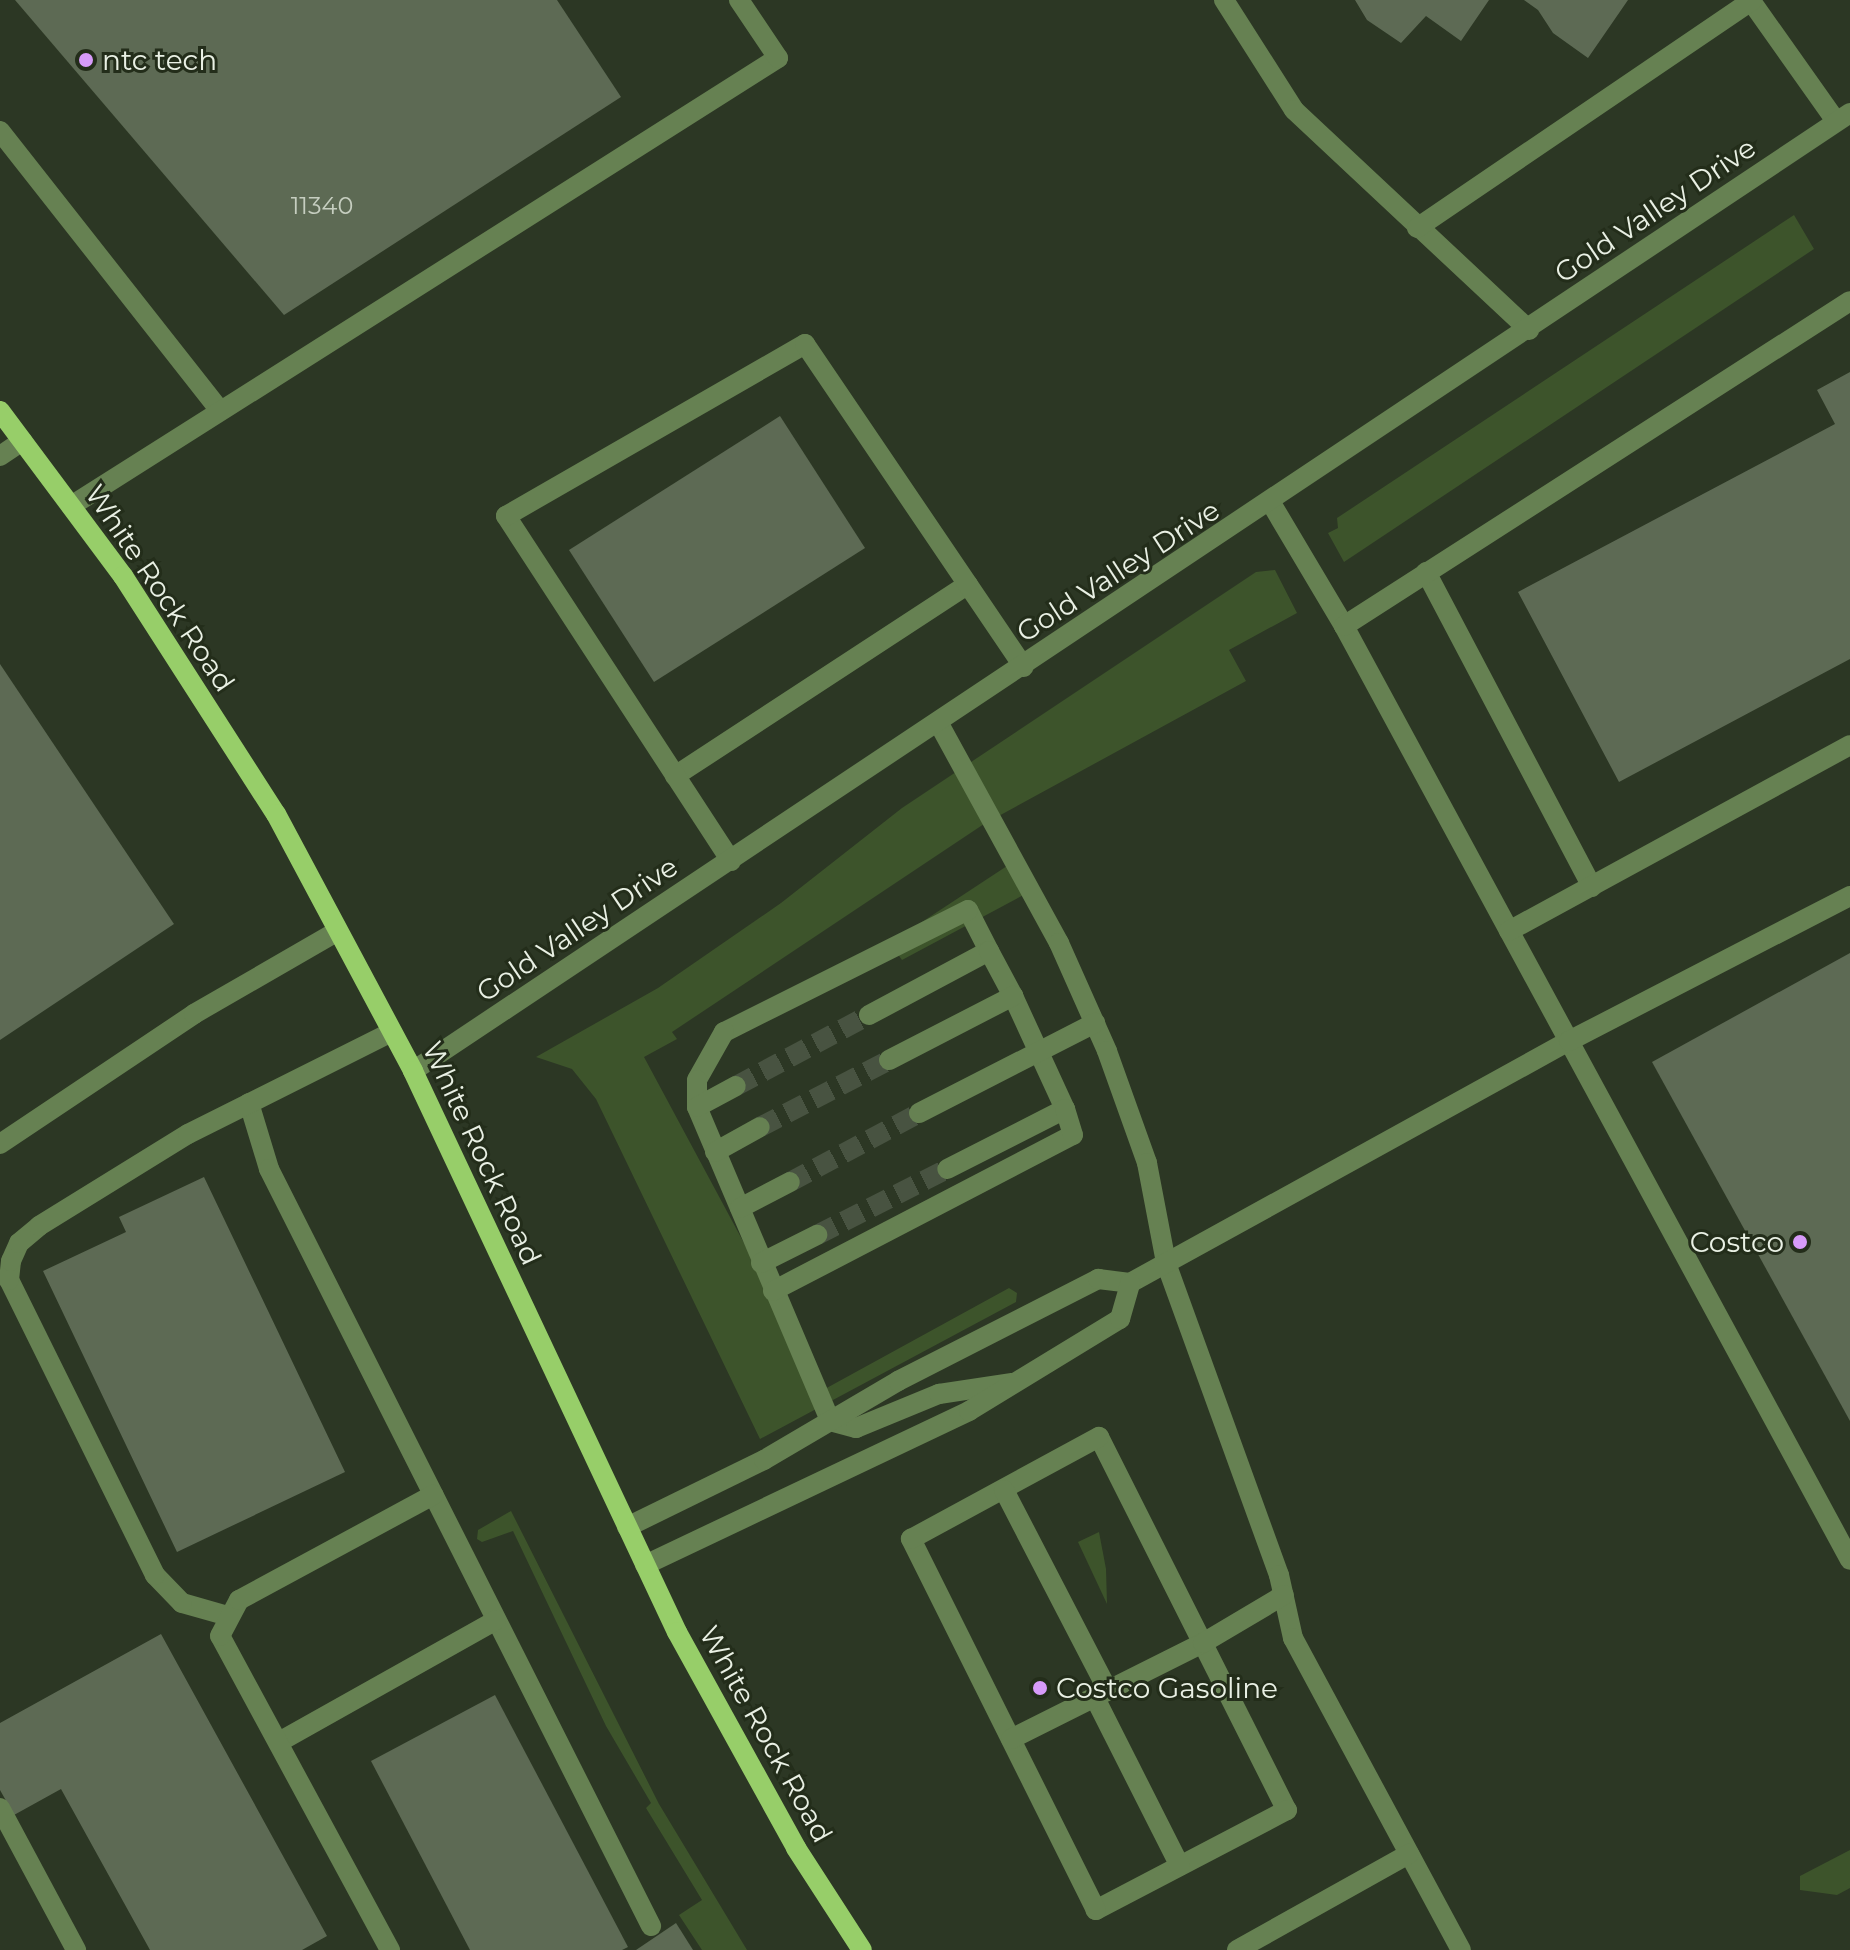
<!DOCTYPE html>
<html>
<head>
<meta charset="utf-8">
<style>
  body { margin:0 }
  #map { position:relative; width:1850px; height:1950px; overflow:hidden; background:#2c3724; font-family:Montserrat,sans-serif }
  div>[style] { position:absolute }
  .green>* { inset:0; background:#3d542b }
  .building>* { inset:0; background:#5d6a54 }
  .minor-tunnel>* { height:20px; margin-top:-10px; transform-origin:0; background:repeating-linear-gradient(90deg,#485341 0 20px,transparent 0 30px) }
  .minor>* { height:20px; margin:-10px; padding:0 10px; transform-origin:10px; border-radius:10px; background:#668152 }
  .major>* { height:20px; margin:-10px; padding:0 10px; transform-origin:10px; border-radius:10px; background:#97ce69 }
  .dots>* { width:22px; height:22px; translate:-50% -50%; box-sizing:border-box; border:4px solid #232d1a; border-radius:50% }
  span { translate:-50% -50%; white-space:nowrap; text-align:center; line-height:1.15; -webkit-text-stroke:6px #232d1a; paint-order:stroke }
  .number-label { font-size:24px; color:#c6cec0 }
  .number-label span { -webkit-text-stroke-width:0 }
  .poi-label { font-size:28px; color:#e9f0e4 }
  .left { translate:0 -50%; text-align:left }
  .right { translate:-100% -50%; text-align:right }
  .street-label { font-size:28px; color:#e9f0e4 }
</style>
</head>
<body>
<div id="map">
  <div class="green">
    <div style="clip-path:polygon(1794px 215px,1814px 249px,1344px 562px,1328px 533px,1338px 528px,1337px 518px)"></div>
    <div style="clip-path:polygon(1275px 570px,1297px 613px,1229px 650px,1246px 681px,984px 824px,672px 1032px,677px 1039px,644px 1057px,823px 1390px,1009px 1288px,1017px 1293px,1016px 1302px,760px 1439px,596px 1099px,572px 1069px,536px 1057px,658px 988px,781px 903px,902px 808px,1256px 572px)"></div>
    <div style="clip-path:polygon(1010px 864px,1029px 892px,902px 960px,890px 943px)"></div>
    <div style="clip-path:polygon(511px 1511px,659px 1804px,747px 1950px,702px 1950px,679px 1915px,702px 1900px,646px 1808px,651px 1803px,606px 1726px,513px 1531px,482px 1542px,477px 1539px,478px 1530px)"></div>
    <div style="clip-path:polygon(1099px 1532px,1106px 1569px,1107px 1604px,1078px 1542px)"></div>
    <div style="clip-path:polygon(1850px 1850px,1850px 1888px,1837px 1895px,1800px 1890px,1800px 1876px)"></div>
  </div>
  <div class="building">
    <div style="clip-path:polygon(15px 0,557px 0,621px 97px,284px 315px)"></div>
    <div style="clip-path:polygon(1355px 0,1489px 0,1461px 41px,1426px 16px,1401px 43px,1367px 20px)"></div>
    <div style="clip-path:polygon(1524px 0,1628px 0,1588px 58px,1553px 33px,1538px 10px)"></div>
    <div style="clip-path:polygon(1850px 372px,1850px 659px,1619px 782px,1518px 592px,1835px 424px,1817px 390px)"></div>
    <div style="clip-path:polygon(780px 416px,865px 548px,654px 682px,569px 550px)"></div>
    <div style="clip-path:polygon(0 664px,174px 924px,0 1040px)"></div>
    <div style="clip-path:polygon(1850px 953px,1850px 1421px,1652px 1062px)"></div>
    <div style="clip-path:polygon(204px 1177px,345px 1472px,177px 1552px,43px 1271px,126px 1232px,119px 1217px)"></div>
    <div style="clip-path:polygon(161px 1634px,327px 1936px,302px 1950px,150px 1950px,61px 1789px,14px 1815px,0 1790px,0 1723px)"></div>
    <div style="clip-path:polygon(495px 1695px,628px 1947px,622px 1950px,470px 1950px,371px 1761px)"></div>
    <div style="clip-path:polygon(676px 1923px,693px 1950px,636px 1950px)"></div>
  </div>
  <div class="minor-tunnel">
    <div style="left:736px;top:1086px;width:151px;rotate:-28.1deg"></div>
    <div style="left:760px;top:1127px;width:145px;rotate:-27.4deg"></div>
    <div style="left:790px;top:1182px;width:146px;rotate:-28.1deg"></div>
    <div style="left:817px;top:1235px;width:146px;rotate:-26.9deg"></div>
  </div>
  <div class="minor">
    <div style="left:1224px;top:0;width:130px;rotate:57.5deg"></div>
    <div style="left:1294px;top:110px;width:322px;rotate:43.1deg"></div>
    <div style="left:1751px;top:1px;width:147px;rotate:54.7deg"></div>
    <div style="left:0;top:131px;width:356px;rotate:51.8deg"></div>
    <div style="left:1417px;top:228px;width:405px;rotate:-34.2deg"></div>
    <div style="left:0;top:456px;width:27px;rotate:-34deg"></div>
    <div style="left:1271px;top:503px;width:143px;rotate:59.3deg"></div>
    <div style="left:1344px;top:626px;width:1062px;rotate:61.55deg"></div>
    <div style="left:71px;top:506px;width:837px;rotate:-32.36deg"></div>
    <div style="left:778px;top:58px;width:70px;rotate:-123.9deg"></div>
    <div style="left:1426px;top:572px;width:356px;rotate:62.2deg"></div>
    <div style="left:1344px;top:626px;width:601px;rotate:-32.71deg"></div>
    <div style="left:938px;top:722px;width:252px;rotate:61.3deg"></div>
    <div style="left:1059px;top:943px;width:118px;rotate:66deg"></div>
    <div style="left:1107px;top:1051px;width:119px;rotate:70.3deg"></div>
    <div style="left:1147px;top:1163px;width:102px;rotate:79.2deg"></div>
    <div style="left:1166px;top:1263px;width:332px;rotate:70.1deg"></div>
    <div style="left:1279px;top:1575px;width:65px;rotate:77.5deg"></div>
    <div style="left:1293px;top:1638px;width:354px;rotate:61.7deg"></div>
    <div style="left:675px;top:776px;width:350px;rotate:-33.2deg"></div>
    <div style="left:731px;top:861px;width:412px;rotate:-123.1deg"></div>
    <div style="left:506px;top:516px;width:345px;rotate:-29.9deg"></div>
    <div style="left:805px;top:344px;width:390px;rotate:55.9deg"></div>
    <div style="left:1509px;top:931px;width:388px;rotate:-28.6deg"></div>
    <div style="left:989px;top:951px;width:46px;rotate:-117.1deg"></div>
    <div style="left:968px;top:910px;width:273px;rotate:153.4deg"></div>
    <div style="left:724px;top:1032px;width:55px;rotate:119.4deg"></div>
    <div style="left:697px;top:1080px;width:27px;rotate:90deg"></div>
    <div style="left:697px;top:1107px;width:341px;rotate:67deg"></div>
    <div style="left:830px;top:1421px;width:27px;rotate:15deg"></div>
    <div style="left:856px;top:1428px;width:90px;rotate:-22.3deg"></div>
    <div style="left:939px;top:1394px;width:74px;rotate:-8.6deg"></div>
    <div style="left:869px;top:1015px;width:136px;rotate:-28.1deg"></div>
    <div style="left:989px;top:951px;width:51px;rotate:61.9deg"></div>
    <div style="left:1013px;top:996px;width:124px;rotate:65.3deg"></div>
    <div style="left:1065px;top:1109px;width:132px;rotate:153deg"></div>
    <div style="left:889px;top:1060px;width:140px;rotate:-27.3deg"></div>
    <div style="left:413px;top:1071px;width:1727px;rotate:-33.69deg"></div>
    <div style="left:249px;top:1103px;width:69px;rotate:73.1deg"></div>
    <div style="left:269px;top:1169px;width:848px;rotate:63.22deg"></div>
    <div style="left:697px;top:1107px;width:44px;rotate:-28.3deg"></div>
    <div style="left:919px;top:1113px;width:198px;rotate:-27.1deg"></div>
    <div style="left:0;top:1144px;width:234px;rotate:-33.8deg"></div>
    <div style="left:194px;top:1014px;width:166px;rotate:-30deg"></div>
    <div style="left:715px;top:1152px;width:51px;rotate:-29.1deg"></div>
    <div style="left:740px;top:1208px;width:56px;rotate:-27.5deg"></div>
    <div style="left:761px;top:1263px;width:63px;rotate:-26.6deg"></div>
    <div style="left:773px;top:1291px;width:338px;rotate:-27.5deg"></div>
    <div style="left:1073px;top:1135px;width:27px;rotate:-107deg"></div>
    <div style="left:1099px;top:1437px;width:418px;rotate:63.3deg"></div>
    <div style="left:1287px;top:1810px;width:216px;rotate:152.4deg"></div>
    <div style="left:1096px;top:1910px;width:415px;rotate:-116.5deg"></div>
    <div style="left:911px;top:1539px;width:214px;rotate:-28.5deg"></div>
    <div style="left:1004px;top:1490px;width:226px;rotate:62.6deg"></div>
    <div style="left:627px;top:1527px;width:153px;rotate:-26.1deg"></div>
    <div style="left:764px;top:1460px;width:156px;rotate:-30.5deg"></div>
    <div style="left:898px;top:1381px;width:225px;rotate:-27deg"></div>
    <div style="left:1098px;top:1279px;width:32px;rotate:7deg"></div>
    <div style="left:1130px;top:1283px;width:501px;rotate:-28.87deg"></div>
    <div style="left:1569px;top:1041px;width:316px;rotate:-27.3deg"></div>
    <div style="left:645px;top:1565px;width:359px;rotate:-25.4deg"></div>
    <div style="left:969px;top:1411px;width:177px;rotate:-31.4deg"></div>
    <div style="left:1120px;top:1319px;width:37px;rotate:-74deg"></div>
    <div style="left:228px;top:1616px;width:48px;rotate:-164.2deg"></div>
    <div style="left:182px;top:1603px;width:39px;rotate:-134deg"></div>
    <div style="left:155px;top:1575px;width:329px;rotate:-116.3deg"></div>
    <div style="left:9px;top:1280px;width:19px;rotate:-84deg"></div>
    <div style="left:11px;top:1261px;width:20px;rotate:-66deg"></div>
    <div style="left:19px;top:1243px;width:26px;rotate:-40deg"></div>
    <div style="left:39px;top:1226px;width:175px;rotate:-31.7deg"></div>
    <div style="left:188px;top:1134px;width:228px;rotate:-26.6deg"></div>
    <div style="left:1095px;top:1698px;width:188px;rotate:63.2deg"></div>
    <div style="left:1011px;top:1739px;width:215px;rotate:-26.6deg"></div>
    <div style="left:1203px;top:1643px;width:94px;rotate:-30.7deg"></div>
    <div style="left:279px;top:1742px;width:249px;rotate:-29.3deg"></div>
    <div style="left:0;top:1808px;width:161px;rotate:61.8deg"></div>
    <div style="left:390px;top:1950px;width:357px;rotate:-118.4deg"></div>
    <div style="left:220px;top:1636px;width:41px;rotate:-62.2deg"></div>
    <div style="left:239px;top:1600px;width:221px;rotate:-28.4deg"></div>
    <div style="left:1237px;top:1950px;width:197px;rotate:-29.2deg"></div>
  </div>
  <div class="major">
    <div style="left:0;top:411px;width:206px;rotate:53.3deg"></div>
    <div style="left:123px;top:576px;width:283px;rotate:57.3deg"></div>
    <div style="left:276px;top:814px;width:291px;rotate:61.9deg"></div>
    <div style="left:413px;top:1071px;width:620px;rotate:64.8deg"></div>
    <div style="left:677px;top:1632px;width:247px;rotate:61.1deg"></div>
    <div style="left:796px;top:1848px;width:121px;rotate:57.1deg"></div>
  </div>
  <div class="dots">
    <div style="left:86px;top:60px;background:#d79bf9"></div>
    <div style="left:1800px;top:1242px;background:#d79bf9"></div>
    <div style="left:1040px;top:1688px;background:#d79bf9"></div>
  </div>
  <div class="number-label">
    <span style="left:322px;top:206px">11340</span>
  </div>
  <div class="poi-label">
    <span class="left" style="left:102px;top:60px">ntc tech</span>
    <span class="right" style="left:1784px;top:1242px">Costco</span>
    <span class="left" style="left:1056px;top:1688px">Costco Gasoline</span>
  </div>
  <div class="street-label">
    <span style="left:1655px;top:210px;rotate:-34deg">Gold Valley Drive</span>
    <span style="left:1118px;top:571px;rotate:-33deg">Gold Valley Drive</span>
    <span style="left:160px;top:588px;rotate:56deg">White Rock Road</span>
    <span style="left:577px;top:929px;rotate:-34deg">Gold Valley Drive</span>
    <span style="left:482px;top:1153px;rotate:65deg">White Rock Road</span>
    <span style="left:766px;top:1734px;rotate:61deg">White Rock Road</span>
  </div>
</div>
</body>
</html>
